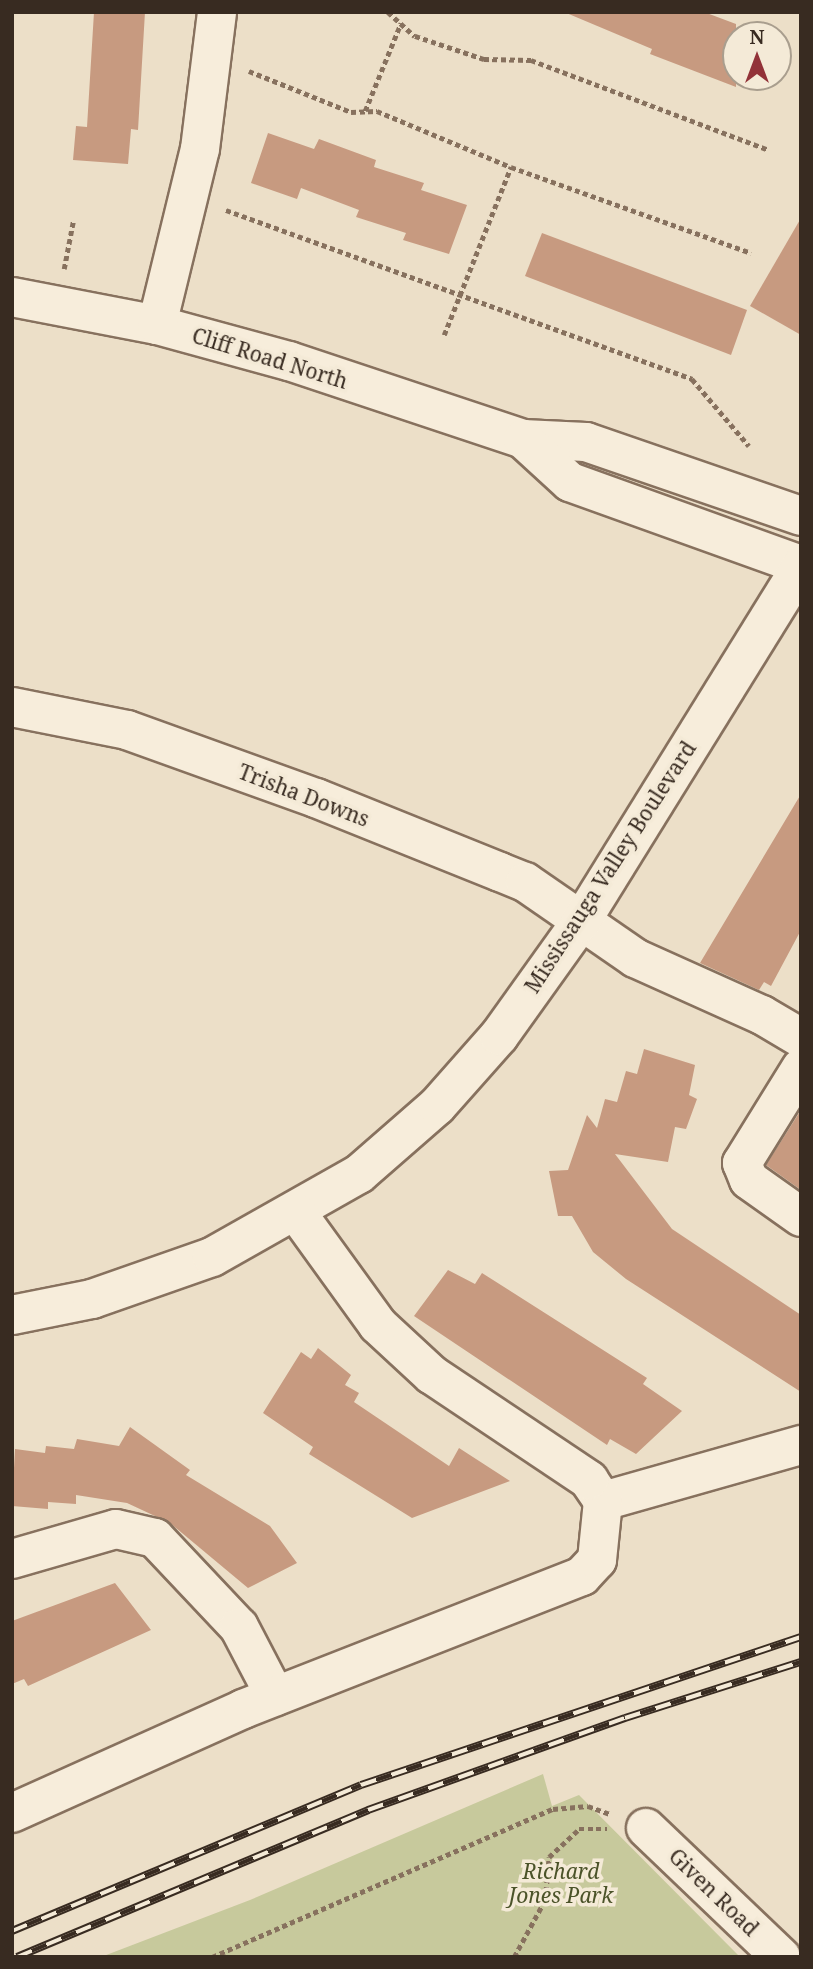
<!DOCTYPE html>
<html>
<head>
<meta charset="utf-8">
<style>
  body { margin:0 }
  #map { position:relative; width:813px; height:1969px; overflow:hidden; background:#ecdfc8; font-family:"Noto Serif",serif }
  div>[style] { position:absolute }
  .green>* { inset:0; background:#c7c99c }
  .building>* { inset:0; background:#c79a80 }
  .path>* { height:4.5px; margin-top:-2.25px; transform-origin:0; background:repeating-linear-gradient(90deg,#87715e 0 5px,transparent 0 8.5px) }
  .roads { filter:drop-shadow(2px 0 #87715e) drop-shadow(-2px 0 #87715e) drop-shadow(0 2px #87715e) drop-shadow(0 -2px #87715e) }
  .minor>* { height:38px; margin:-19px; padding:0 19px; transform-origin:19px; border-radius:19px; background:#f7eddb }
  .rail>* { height:8px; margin-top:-4px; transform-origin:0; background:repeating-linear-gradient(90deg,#f4ead7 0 16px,#382b21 0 32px); box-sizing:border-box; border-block:2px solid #382b21 }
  span { translate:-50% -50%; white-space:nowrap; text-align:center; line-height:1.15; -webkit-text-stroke:7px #f4ead7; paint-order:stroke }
  .street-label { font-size:21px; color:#382b21 }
  .park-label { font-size:21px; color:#4b5329; font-style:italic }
  .frame { position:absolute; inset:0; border:14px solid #382b21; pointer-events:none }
  .north { position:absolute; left:722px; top:21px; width:70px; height:70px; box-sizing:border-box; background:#f4ead7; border:2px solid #a99e8e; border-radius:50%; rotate:0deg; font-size:19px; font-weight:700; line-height:28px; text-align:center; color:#382b21 }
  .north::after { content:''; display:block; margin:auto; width:24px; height:32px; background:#923238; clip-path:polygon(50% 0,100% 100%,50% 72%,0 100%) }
</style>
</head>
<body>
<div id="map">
  <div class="green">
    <div style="clip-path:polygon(543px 1774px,552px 1806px,579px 1795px,740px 1957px,101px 1957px,250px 1900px)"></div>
  </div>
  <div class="building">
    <div style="clip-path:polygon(94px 12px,145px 12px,138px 130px,131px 129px,128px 164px,73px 160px,76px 126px,87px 127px)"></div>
    <div style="clip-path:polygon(564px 12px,704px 12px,736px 24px,736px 87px,650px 54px,652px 49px)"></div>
    <div style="clip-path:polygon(268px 133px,314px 149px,319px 139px,376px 160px,374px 167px,424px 183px,421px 190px,467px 205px,449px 254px,403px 240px,406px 233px,356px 217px,359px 210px,301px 188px,297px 199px,251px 183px)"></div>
    <div style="clip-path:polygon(801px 218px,801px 335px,750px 306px)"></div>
    <div style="clip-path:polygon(542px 233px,747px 310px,731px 355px,525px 276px)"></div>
    <div style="clip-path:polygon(801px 794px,801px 930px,771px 986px,764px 982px,759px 990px,700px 963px)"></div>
    <div style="clip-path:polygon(644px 1049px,695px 1065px,689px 1095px,697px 1099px,686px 1129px,675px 1127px,668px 1162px,615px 1154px,672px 1229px,801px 1315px,801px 1392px,626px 1279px,593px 1252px,572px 1216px,558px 1216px,549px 1171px,568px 1170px,587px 1115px,597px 1128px,605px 1099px,617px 1102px,626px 1071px,637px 1074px)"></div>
    <div style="clip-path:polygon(801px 1110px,801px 1190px,766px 1165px)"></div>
    <div style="clip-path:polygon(448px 1270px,475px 1284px,482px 1273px,647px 1378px,643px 1384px,682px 1411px,636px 1454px,610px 1439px,607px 1445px,414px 1316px)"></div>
    <div style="clip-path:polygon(318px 1348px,351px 1375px,345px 1385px,359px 1393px,354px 1402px,449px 1466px,459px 1448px,510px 1481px,412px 1518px,309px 1454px,313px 1447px,263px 1413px,301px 1352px,311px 1359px)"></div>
    <div style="clip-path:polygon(130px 1427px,190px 1470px,186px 1475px,270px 1526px,297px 1563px,248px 1588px,170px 1523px,127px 1503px,76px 1495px,76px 1504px,48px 1502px,48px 1509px,12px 1506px,15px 1449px,45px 1453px,46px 1446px,74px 1449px,77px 1439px,119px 1446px)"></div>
    <div style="clip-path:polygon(115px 1583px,151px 1630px,28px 1686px,24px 1679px,12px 1684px,12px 1621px)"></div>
  </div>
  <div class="path">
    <div style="left:388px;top:12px;width:36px;rotate:42deg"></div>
    <div style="left:415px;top:36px;width:73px;rotate:18.4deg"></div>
    <div style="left:484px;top:59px;width:47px;rotate:1.2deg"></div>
    <div style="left:531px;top:60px;width:252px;rotate:20.7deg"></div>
    <div style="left:249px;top:71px;width:110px;rotate:21.9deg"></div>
    <div style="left:351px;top:112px;width:26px;rotate:-2deg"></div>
    <div style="left:377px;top:111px;width:145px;rotate:22.7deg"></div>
    <div style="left:511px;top:167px;width:255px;rotate:19.7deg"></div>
    <div style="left:365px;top:111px;width:95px;rotate:-67.8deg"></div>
    <div style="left:226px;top:210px;width:496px;rotate:19.9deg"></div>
    <div style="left:692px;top:379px;width:88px;rotate:49.6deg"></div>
    <div style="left:64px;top:269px;width:48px;rotate:-79.2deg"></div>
    <div style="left:444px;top:335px;width:181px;rotate:-68.3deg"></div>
    <div style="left:212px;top:1957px;width:372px;rotate:-23.5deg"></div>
    <div style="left:553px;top:1809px;width:35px;rotate:-5deg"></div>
    <div style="left:588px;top:1806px;width:23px;rotate:20deg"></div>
    <div style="left:514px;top:1957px;width:65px;rotate:-61.5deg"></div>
    <div style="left:545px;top:1900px;width:43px;rotate:-84.7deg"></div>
    <div style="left:549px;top:1857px;width:41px;rotate:-43deg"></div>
    <div style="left:579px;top:1829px;width:28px"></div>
  </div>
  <div class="roads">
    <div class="minor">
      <div style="left:12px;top:297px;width:148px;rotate:10.9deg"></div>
      <div style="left:157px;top:325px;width:137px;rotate:15.3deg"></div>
      <div style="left:289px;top:361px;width:247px;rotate:18.4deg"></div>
      <div style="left:523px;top:439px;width:63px;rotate:2.7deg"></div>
      <div style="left:586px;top:442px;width:227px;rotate:19deg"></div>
      <div style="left:157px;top:325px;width:181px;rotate:-76.3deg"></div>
      <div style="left:200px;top:149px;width:138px;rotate:-82.9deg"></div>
      <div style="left:523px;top:439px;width:64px;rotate:42.5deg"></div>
      <div style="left:570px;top:482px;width:245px;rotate:19.8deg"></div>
      <div style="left:12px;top:707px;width:117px;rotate:11.3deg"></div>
      <div style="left:127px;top:730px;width:201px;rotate:19.8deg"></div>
      <div style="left:316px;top:798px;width:198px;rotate:21.9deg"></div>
      <div style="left:500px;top:872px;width:27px;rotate:22deg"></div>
      <div style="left:525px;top:882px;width:134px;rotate:34.6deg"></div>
      <div style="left:635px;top:958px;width:139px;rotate:24.2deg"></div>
      <div style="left:762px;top:1015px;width:45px;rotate:30.5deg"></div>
      <div style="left:801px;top:1068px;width:112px;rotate:121.8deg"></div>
      <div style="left:742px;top:1163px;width:18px;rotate:68deg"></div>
      <div style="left:749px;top:1180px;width:64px;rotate:35.4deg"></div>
      <div style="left:12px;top:1315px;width:82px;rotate:-11.3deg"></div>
      <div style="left:92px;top:1299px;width:127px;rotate:-19.3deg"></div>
      <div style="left:212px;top:1257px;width:169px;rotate:-29.5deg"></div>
      <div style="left:359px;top:1174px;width:103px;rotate:-41.1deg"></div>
      <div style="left:437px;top:1106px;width:94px;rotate:-48.5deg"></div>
      <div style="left:499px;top:1036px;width:139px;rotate:-54.4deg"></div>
      <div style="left:580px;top:923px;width:420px;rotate:-58.2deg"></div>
      <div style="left:603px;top:1501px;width:206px;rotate:-15.8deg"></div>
      <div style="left:12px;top:1559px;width:108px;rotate:-16.1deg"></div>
      <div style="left:116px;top:1529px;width:40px;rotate:13deg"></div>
      <div style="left:155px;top:1538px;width:122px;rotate:46.7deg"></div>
      <div style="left:239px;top:1627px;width:78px;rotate:62.4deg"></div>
      <div style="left:12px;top:1813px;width:253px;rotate:-24.2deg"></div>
      <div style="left:243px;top:1709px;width:364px;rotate:-21.4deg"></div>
      <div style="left:582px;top:1576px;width:22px;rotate:-47deg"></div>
      <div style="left:597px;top:1560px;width:59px;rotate:-84.2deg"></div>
      <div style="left:603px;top:1501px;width:25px;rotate:-124deg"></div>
      <div style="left:589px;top:1480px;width:189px;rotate:-146.2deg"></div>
      <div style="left:432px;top:1375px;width:74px;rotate:-137.2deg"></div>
      <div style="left:378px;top:1325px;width:138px;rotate:-125.9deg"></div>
      <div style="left:646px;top:1828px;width:187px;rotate:43.7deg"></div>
    </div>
  </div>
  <div class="rail">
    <div style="left:12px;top:1931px;width:378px;rotate:-22.7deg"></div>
    <div style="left:361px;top:1785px;width:464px;rotate:-18.6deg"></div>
    <div style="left:17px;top:1957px;width:381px;rotate:-22.7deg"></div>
    <div style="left:368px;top:1810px;width:273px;rotate:-19.7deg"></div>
    <div style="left:625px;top:1718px;width:185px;rotate:-17.7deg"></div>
  </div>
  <div class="street-label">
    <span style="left:270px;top:358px;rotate:17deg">Cliff Road North</span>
    <span style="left:304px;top:795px;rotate:21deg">Trisha Downs</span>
    <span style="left:610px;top:867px;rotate:-57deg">Mississauga Valley Boulevard</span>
    <span style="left:714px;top:1892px;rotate:44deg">Given Road</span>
  </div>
  <div class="park-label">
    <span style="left:561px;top:1883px">Richard<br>Jones Park</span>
  </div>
  <div class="frame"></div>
  <div class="north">N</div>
</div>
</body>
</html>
